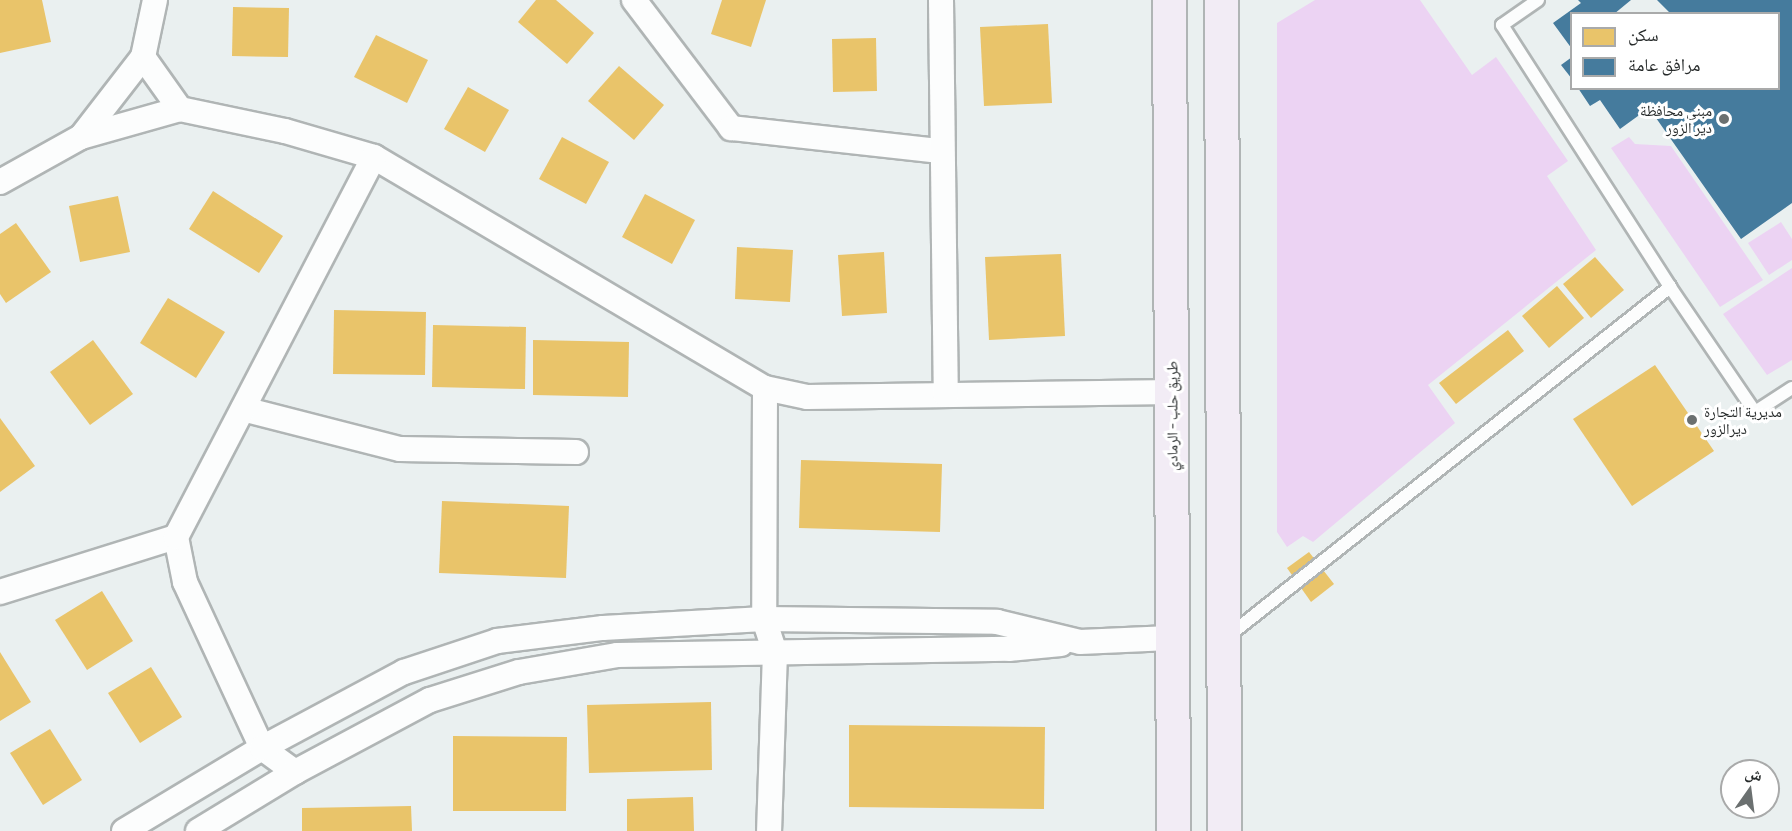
<!DOCTYPE html>
<html>
<head>
<meta charset="utf-8">
<style>
  body { margin:0 }
  #map { position:relative; width:1792px; height:831px; overflow:hidden; background:#eaf0f0; font-family:Barlow,"Noto Naskh Arabic",sans-serif }
  div>[style] { position:absolute }
  .green>* { inset:0; background:#ecd3f3 }
  .homes>* { inset:0; background:#e9c46a }
  .public>* { inset:0; background:#457b9d }
  .roads { filter:drop-shadow(2px 0 #b0b5b5) drop-shadow(-2px 0 #b0b5b5) drop-shadow(0 2px #b0b5b5) drop-shadow(0 -2px #b0b5b5) }
  .service>* { height:12px; margin:-6px; padding:0 6px; transform-origin:6px; border-radius:6px; background:#fcfdfd }
  .minor>* { height:24px; margin:-12px; padding:0 12px; transform-origin:12px; border-radius:12px; background:#fcfdfd }
  .trunk>* { height:33px; margin:-16.5px; padding:0 16.5px; transform-origin:16.5px; border-radius:16.5px; background:#f2ecf5 }
  .dots>* { width:16px; height:16px; translate:-50% -50%; box-sizing:border-box; border:3px solid #fff; border-radius:50% }
  span { translate:-50% -50%; white-space:nowrap; text-align:center; line-height:1.15; -webkit-text-stroke:6px #fff; paint-order:stroke }
  .poi-label { font-size:15px; color:#272b2b }
  .right { translate:-100% -50%; text-align:right }
  .left { translate:0 -50%; text-align:left }
  .street-label { font-size:15px; color:#272b2b }
  .legend { position:absolute; left:1570px; top:12px; width:210px; height:78px; box-sizing:border-box; background:#fff; border:2px solid #a9aaaa; margin:0; padding:8px 10px; list-style:none; font-size:18px; color:#272b2b }
  .legend li { display:flex; align-items:center; gap:12px; height:30px }
  .legend b { width:30px; border:2px solid #a9aaaa }
  .north { position:absolute; left:1720px; top:759px; width:60px; height:60px; box-sizing:border-box; background:#fff; border:2px solid #a9aaaa; border-radius:50%; rotate:14deg; font-size:16px; font-weight:700; line-height:24px; text-align:center; color:#272b2b }
  .north::after { content:''; display:block; margin:auto; width:21px; height:27px; background:#6b7070; clip-path:polygon(50% 0,100% 100%,50% 72%,0 100%) }
</style>
</head>
<body>
<div id="map">
  <div class="green">
    <div style="clip-path:polygon(1315px 0,1420px 0,1472px 75px,1496px 57px,1568px 161px,1547px 176px,1596px 250px,1428px 385px,1455px 423px,1313px 542px,1303px 536px,1287px 547px,1277px 532px,1277px 23px)"></div>
    <div style="clip-path:polygon(1629px 137px,1635px 144px,1671px 146px,1763px 280px,1720px 307px,1611px 148px)"></div>
    <div style="clip-path:polygon(1781px 222px,1792px 239px,1792px 260px,1769px 275px,1748px 243px)"></div>
    <div style="clip-path:polygon(1792px 268px,1792px 360px,1767px 375px,1723px 314px)"></div>
  </div>
  <div class="homes">
    <div style="clip-path:polygon(0 0,42px 0,51px 42px,0 53px)"></div>
    <div style="clip-path:polygon(536px 0,556px 0,594px 33px,567px 64px,518px 22px)"></div>
    <div style="clip-path:polygon(722px 0,766px 0,751px 47px,711px 34px)"></div>
    <div style="clip-path:polygon(233px 7px,289px 8px,288px 57px,232px 56px)"></div>
    <div style="clip-path:polygon(1048px 24px,1052px 103px,984px 106px,980px 27px)"></div>
    <div style="clip-path:polygon(376px 35px,428px 60px,407px 103px,354px 77px)"></div>
    <div style="clip-path:polygon(876px 38px,877px 91px,833px 92px,832px 39px)"></div>
    <div style="clip-path:polygon(619px 66px,664px 105px,634px 140px,588px 101px)"></div>
    <div style="clip-path:polygon(468px 87px,509px 110px,485px 152px,444px 129px)"></div>
    <div style="clip-path:polygon(562px 137px,609px 162px,586px 204px,539px 179px)"></div>
    <div style="clip-path:polygon(213px 191px,283px 236px,259px 273px,189px 229px)"></div>
    <div style="clip-path:polygon(645px 194px,695px 220px,672px 264px,622px 237px)"></div>
    <div style="clip-path:polygon(118px 196px,130px 252px,80px 262px,69px 206px)"></div>
    <div style="clip-path:polygon(16px 223px,51px 272px,6px 303px,0 294px,0 234px)"></div>
    <div style="clip-path:polygon(737px 247px,793px 250px,790px 302px,735px 299px)"></div>
    <div style="clip-path:polygon(884px 252px,887px 313px,842px 316px,838px 255px)"></div>
    <div style="clip-path:polygon(1061px 254px,1065px 336px,989px 340px,985px 257px)"></div>
    <div style="clip-path:polygon(1595px 257px,1624px 290px,1591px 318px,1563px 284px)"></div>
    <div style="clip-path:polygon(1557px 286px,1584px 318px,1549px 348px,1522px 316px)"></div>
    <div style="clip-path:polygon(168px 298px,225px 332px,196px 378px,140px 343px)"></div>
    <div style="clip-path:polygon(334px 310px,426px 312px,425px 375px,333px 374px)"></div>
    <div style="clip-path:polygon(433px 325px,526px 327px,525px 389px,432px 387px)"></div>
    <div style="clip-path:polygon(1508px 330px,1524px 351px,1456px 404px,1439px 383px)"></div>
    <div style="clip-path:polygon(93px 340px,133px 394px,90px 425px,50px 372px)"></div>
    <div style="clip-path:polygon(533px 340px,629px 342px,628px 397px,533px 395px)"></div>
    <div style="clip-path:polygon(1655px 365px,1714px 451px,1632px 506px,1573px 419px)"></div>
    <div style="clip-path:polygon(0 418px,35px 466px,0 492px)"></div>
    <div style="clip-path:polygon(801px 460px,942px 464px,940px 532px,799px 528px)"></div>
    <div style="clip-path:polygon(442px 501px,569px 506px,566px 578px,439px 573px)"></div>
    <div style="clip-path:polygon(1309px 552px,1334px 584px,1311px 602px,1287px 568px)"></div>
    <div style="clip-path:polygon(102px 591px,133px 641px,87px 670px,55px 620px)"></div>
    <div style="clip-path:polygon(0 652px,31px 702px,0 721px)"></div>
    <div style="clip-path:polygon(151px 667px,182px 717px,140px 743px,108px 693px)"></div>
    <div style="clip-path:polygon(711px 702px,712px 770px,589px 773px,587px 705px)"></div>
    <div style="clip-path:polygon(849px 725px,1045px 727px,1044px 809px,849px 807px)"></div>
    <div style="clip-path:polygon(50px 729px,82px 780px,43px 805px,10px 753px)"></div>
    <div style="clip-path:polygon(453px 736px,567px 737px,566px 811px,453px 811px)"></div>
    <div style="clip-path:polygon(693px 797px,694px 831px,627px 831px,627px 799px)"></div>
    <div style="clip-path:polygon(411px 806px,412px 831px,302px 831px,302px 808px)"></div>
  </div>
  <div class="public">
    <div style="clip-path:polygon(1578px 0,1631px 0,1614px 14px,1572px 14px,1572px 49px,1553px 23px,1581px 3px)"></div>
    <div style="clip-path:polygon(1657px 0,1792px 0,1792px 203px,1741px 239px,1649px 108px,1620px 129px,1600px 100px,1590px 106px,1578px 88px,1778px 88px,1778px 14px,1671px 14px)"></div>
    <div style="clip-path:polygon(1572px 57px,1572px 79px,1561px 65px)"></div>
  </div>
  <div class="roads">
    <div class="service">
      <div style="left:1538px;top:0;width:44px;rotate:145.2deg"></div>
      <div style="left:1502px;top:25px;width:311px;rotate:57.3deg"></div>
      <div style="left:1670px;top:287px;width:151px;rotate:55.8deg"></div>
      <div style="left:1755px;top:412px;width:44px;rotate:-33deg"></div>
      <div style="left:1227px;top:637px;width:565px;rotate:-38.31deg"></div>
    </div>
    <div class="minor">
      <div style="left:155px;top:0;width:58px;rotate:101.9deg"></div>
      <div style="left:143px;top:57px;width:64px;rotate:54.6deg"></div>
      <div style="left:180px;top:109px;width:107px;rotate:11.8deg"></div>
      <div style="left:285px;top:131px;width:93px;rotate:16.3deg"></div>
      <div style="left:374px;top:157px;width:454px;rotate:30.6deg"></div>
      <div style="left:765px;top:388px;width:43px;rotate:12.1deg"></div>
      <div style="left:807px;top:397px;width:366px;rotate:-0.8deg"></div>
      <div style="left:634px;top:0;width:161px;rotate:52.8deg"></div>
      <div style="left:731px;top:128px;width:210px;rotate:6.3deg"></div>
      <div style="left:941px;top:0;width:395px;rotate:89.3deg"></div>
      <div style="left:81px;top:137px;width:101px;rotate:-52.2deg"></div>
      <div style="left:0;top:182px;width:93px;rotate:-29.1deg"></div>
      <div style="left:81px;top:137px;width:103px;rotate:-15.8deg"></div>
      <div style="left:765px;top:388px;width:231px;rotate:90.2deg"></div>
      <div style="left:764px;top:619px;width:35px;rotate:72deg"></div>
      <div style="left:775px;top:652px;width:179px;rotate:91.9deg"></div>
      <div style="left:243px;top:409px;width:162px;rotate:14.3deg"></div>
      <div style="left:400px;top:449px;width:176px;rotate:1deg"></div>
      <div style="left:0;top:592px;width:184px;rotate:-17.4deg"></div>
      <div style="left:295px;top:772px;width:41px;rotate:-144deg"></div>
      <div style="left:262px;top:748px;width:183px;rotate:-114.9deg"></div>
      <div style="left:185px;top:582px;width:46px;rotate:-101.3deg"></div>
      <div style="left:176px;top:537px;width:428px;rotate:-62.5deg"></div>
      <div style="left:124px;top:831px;width:161px;rotate:-31deg"></div>
      <div style="left:262px;top:748px;width:161px;rotate:-28.2deg"></div>
      <div style="left:404px;top:672px;width:98px;rotate:-18.4deg"></div>
      <div style="left:497px;top:641px;width:107px;rotate:-7deg"></div>
      <div style="left:603px;top:628px;width:161px;rotate:-3.2deg"></div>
      <div style="left:764px;top:619px;width:233px;rotate:0.7deg"></div>
      <div style="left:997px;top:622px;width:85px;rotate:13.5deg"></div>
      <div style="left:1080px;top:642px;width:90px;rotate:-2.5deg"></div>
      <div style="left:198px;top:831px;width:114px;rotate:-31.3deg"></div>
      <div style="left:295px;top:772px;width:153px;rotate:-28.1deg"></div>
      <div style="left:430px;top:700px;width:93px;rotate:-17.5deg"></div>
      <div style="left:519px;top:672px;width:99px;rotate:-9.8deg"></div>
      <div style="left:617px;top:655px;width:392px;rotate:-0.9deg"></div>
      <div style="left:1009px;top:649px;width:52px;rotate:-5.5deg"></div>
    </div>
    <div class="trunk">
      <div style="left:1169px;top:0;width:831px;rotate:89.72deg"></div>
      <div style="left:1221px;top:0;width:831px;rotate:89.79deg"></div>
    </div>
  </div>
  <div class="dots">
    <div style="left:1724px;top:119px;background:#6b7070"></div>
    <div style="left:1692px;top:420px;background:#6b7070"></div>
  </div>
  <div class="poi-label">
    <span class="right" style="left:1712px;top:119px">مبنى محافظة<br>دير الزور</span>
    <span class="left" style="left:1704px;top:420px">مديرية التجارة<br>ديرالزور</span>
  </div>
  <div class="street-label">
    <span style="left:1172px;top:416px;rotate:-90deg">طريق حلب - الرمادي</span>
  </div>
  <ul class="legend">
  <li><b style="height:16px;background:#e9c46a"></b>سكن</li>
  <li><b style="height:16px;background:#457b9d"></b>مرافق عامة</li>
  </ul>
  <div class="north">ش</div>
</div>
</body>
</html>
